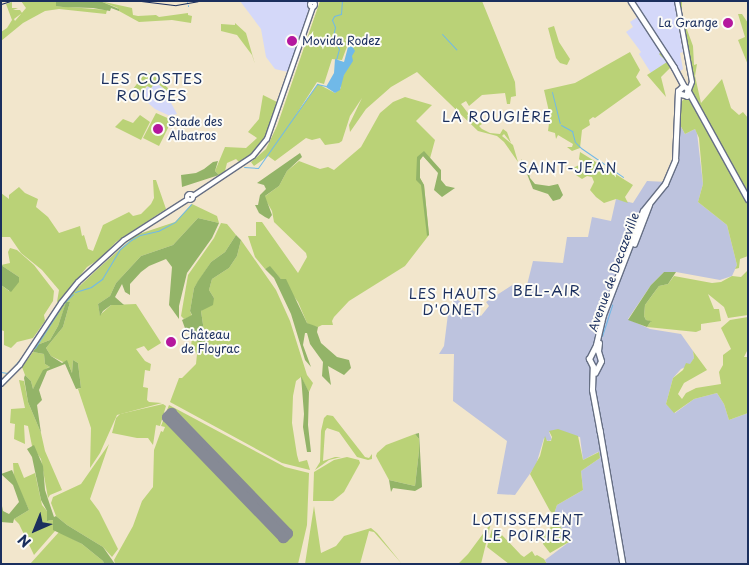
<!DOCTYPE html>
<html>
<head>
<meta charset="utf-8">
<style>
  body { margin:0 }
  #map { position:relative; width:749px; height:565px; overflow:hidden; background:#f2e6cc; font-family:"Playpen Sans",sans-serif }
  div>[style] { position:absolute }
  .built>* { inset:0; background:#d4d8f9 }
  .industrial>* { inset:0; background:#bdc3de }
  .green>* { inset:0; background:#bad277 }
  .forest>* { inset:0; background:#93b468 }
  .water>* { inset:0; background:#70b9e8 }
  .stream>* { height:1px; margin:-0.5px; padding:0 0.5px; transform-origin:0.5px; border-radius:0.5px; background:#70b9e8 }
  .runway>* { height:11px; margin:-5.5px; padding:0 5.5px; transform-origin:5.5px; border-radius:5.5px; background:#868a95 }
  .roads { filter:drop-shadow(1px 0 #666f84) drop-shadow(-1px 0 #666f84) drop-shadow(0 1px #666f84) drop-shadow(0 -1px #666f84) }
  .secondary>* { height:4px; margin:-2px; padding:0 2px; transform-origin:2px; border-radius:2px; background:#fff }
  .secondary>.ring { margin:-2px; padding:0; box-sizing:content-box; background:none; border:4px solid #fff; border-radius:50% }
  .primary>* { height:4.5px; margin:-2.25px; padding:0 2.25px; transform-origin:2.25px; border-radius:2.25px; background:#fff }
  .rail>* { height:1px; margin:-0.5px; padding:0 0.5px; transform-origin:0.5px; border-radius:0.5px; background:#1b2f5e }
  .dots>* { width:14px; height:14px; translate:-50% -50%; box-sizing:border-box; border:2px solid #fdfcf7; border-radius:50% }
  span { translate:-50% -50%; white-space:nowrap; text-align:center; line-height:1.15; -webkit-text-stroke:4px #fdfcf7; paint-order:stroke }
  .poi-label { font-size:12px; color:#1b2f5e }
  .right { translate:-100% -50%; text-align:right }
  .left { translate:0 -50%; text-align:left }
  .street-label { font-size:12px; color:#1b2f5e }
  .neighbourhood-label { font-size:14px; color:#1b2f5e; letter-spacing:1px }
  .quarter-label { font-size:15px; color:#1b2f5e; letter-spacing:1px }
  .frame { position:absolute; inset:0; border:2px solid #1b2f5e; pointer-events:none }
  .north { position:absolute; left:10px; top:505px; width:50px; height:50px; -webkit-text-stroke:4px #fdfcf7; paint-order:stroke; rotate:224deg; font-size:14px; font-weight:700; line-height:20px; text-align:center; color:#1b2f5e }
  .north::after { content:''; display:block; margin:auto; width:18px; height:22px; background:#1b2f5e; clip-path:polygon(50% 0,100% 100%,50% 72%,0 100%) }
</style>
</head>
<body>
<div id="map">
  <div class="built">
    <div style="clip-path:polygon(240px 1px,311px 1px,294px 59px,288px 72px,275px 69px,266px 57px,261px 29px)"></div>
    <div style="clip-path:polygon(634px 1px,674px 1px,683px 52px,680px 53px,683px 69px,679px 72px,671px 60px,651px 73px,639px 54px,641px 52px,626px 32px,633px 27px,630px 22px,642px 14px)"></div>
    <div style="clip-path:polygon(156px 82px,170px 95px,168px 101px,170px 101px,177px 114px,170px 116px,155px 109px,140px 96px,148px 86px,151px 88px)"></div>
  </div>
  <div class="industrial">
    <div style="clip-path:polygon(679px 123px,685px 134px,695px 129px,697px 133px,703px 184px,698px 202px,727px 225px,737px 265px,732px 276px,720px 280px,676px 272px,664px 272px,651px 285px,628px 319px,650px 329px,681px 334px,693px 351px,694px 358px,690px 365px,681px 369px,673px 378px,666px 404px,675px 413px,694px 399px,717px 393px,724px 404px,729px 420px,748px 413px,748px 564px,547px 564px,545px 560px,569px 542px,554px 514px,557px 505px,583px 490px,581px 471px,600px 458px,598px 452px,583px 460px,580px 437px,549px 432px,552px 440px,548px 441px,544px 438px,536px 465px,515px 495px,497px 494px,507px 441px,453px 401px,454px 354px,439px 354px,444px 346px,448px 314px,455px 298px,481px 316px,489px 306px,486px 302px,514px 284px,526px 289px,533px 261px,563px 263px,567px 237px,588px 237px,592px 217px,611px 221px,616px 199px,633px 203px,647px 181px,667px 182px,676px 161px)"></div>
  </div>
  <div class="green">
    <div style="clip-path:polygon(21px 1px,56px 1px,56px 6px,107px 10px,106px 14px,59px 9px,45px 11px,23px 23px,1px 41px,1px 32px,7px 28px,12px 20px,6px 4px,12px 2px,12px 8px,18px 8px,13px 10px,20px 10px,22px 13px,14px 19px,15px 21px,26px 8px)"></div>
    <div style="clip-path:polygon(100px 1px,132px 8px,133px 15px,138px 16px,156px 15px,159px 17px,188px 13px,188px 15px,192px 16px,191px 23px,172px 20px,139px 22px,119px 11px,118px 8px)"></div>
    <div style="clip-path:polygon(evenodd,320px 1px,482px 1px,515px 82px,516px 96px,511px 97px,510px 104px,507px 104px,505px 93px,482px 95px,469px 106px,466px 101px,461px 104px,477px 125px,480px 122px,482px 124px,479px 126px,482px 129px,490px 133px,500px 134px,503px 129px,507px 132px,511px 143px,504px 134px,502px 136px,513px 145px,518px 162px,504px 142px,497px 136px,478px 131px,417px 72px,391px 87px,366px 109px,350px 132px,349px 125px,362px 98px,350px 116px,342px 141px,339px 143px,325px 145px,320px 138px,312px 140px,306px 138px,275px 161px,268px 156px,254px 166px,251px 162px,266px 149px,277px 126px,320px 1px,348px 44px,352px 46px,352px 56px,341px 81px,341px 88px,335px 93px,318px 84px,294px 118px,317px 82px,324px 84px,332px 59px,342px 60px,348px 44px)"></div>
    <div style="clip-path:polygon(680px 1px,682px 1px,682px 16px,693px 46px,694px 65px,697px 64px,695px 76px,701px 103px,722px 79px,731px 108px,739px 115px,743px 112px,748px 118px,748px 195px,690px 93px,693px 83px)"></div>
    <div style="clip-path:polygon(738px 14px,742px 14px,748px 23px,748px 65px,738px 40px,745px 37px)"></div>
    <div style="clip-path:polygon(235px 23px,246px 33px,255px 64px,252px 55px,237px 35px,221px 31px,221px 24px,235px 25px)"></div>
    <div style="clip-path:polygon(554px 26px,559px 42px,570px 59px,567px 65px,560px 63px,556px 58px,548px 28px)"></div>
    <div style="clip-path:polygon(662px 51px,672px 66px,661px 77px,666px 97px,647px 75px,667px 62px,659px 54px)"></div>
    <div style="clip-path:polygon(630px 52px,640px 70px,636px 77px,641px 85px,595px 118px,593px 117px,589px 120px,590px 125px,582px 130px,580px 148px,572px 151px,567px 147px,572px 147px,573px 144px,558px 135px,556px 139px,555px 133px,548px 131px,550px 116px,544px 90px,575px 83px)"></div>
    <div style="clip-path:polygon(146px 72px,152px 74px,169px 89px,167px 91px,156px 82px,151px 88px,147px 86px,140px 94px,133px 89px)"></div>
    <div style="clip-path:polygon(263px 95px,279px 103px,266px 139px,254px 153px,240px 163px,236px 159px,227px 163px,225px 171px,219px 175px,215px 171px,225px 147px,246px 148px,257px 138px,248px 132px,259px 119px)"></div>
    <div style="clip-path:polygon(405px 97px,432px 105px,416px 121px,435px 140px,429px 162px,423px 156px,420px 160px,420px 178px,424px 185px,429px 235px,405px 266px,349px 301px,334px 317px,332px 321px,333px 325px,322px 325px,318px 327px,312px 326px,307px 323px,298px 302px,281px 279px,270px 267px,265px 269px,255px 257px,248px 236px,256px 236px,256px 222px,262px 222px,298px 273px,307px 257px,306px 253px,274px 222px,272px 211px,264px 197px,279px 186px,287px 171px,299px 161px,320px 169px,328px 167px,334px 170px,361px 147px,380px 113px,393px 102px)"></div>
    <div style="clip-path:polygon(686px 97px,690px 97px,748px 203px,748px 315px,728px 318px,724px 307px,708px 294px,714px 309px,719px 309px,721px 321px,701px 324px,701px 330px,696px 332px,647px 327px,651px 321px,656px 323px,646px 320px,644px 316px,645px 305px,659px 286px,668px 284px,674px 276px,712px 283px,721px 282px,732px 276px,741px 277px,747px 271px,748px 256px,740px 259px,739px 268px,735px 269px,737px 265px,727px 225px,698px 202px,703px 184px,699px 138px,695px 129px,685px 134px,678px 121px,681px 102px)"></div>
    <div style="clip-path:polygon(156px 113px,172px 120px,159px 146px,143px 138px)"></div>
    <div style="clip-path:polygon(140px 115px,150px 122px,141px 140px,115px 127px,123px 119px,133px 123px)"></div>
    <div style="clip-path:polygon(580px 152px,633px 185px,625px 197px,628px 203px,616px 199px,604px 203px,596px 197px,590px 190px,594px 182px,592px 177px,587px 176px,582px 179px,576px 175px,573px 168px,583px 163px,579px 159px)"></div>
    <div style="clip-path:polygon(153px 180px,156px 180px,166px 209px,116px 242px,101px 258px,87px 267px,60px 301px,57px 302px,59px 290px,42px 270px,21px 253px,10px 237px,1px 237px,1px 193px,9px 199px,9px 195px,19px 187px,25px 193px,38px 199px,36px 207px,48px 217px,59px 233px,80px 226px,82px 236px,84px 235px,88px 249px,93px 251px,103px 225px,129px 212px,133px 216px,141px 214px,151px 204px,154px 198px)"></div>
    <div style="clip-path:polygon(192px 204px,217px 216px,219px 223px,198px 218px,173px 245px,141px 256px,116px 283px,110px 296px,98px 304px,100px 315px,111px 305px,136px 304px,160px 341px,161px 343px,148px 351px,144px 346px,136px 349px,145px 361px,151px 364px,150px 371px,145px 370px,143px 387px,148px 388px,147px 400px,149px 402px,162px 403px,117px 415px,100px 453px,90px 468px,91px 428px,78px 389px,81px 388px,78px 363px,73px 360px,72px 373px,69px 365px,51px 356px,46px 348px,63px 327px,70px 302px,66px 303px,58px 326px,50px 340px,37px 345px,70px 295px,101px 266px,136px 235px,175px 222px)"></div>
    <div style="clip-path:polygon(221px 223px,227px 224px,236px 235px,225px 252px,211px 262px,194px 288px,190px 311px,192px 316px,184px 319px,181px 316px,188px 275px,214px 238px)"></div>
    <div style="clip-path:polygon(241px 240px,276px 290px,290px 321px,307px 375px,313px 383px,309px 392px,301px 377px,296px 381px,293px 396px,292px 423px,297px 455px,299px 462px,307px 460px,310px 470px,282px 463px,170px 402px,179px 378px,182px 378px,196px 364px,197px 354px,191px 347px,192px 337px,203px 347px,206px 345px,201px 311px,214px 298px,209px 290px,212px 279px,229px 268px,237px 256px)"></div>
    <div style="clip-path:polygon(10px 248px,17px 250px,34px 265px,54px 291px,53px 301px,44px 315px,45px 321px,33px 338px,17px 342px,11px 348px,4px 345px,4px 331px,1px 330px,1px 285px,9px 291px,19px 277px,1px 265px,10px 263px,8px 252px)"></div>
    <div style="clip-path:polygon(748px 317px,748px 349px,744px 357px,748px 357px,748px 413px,729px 420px,724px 404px,717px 393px,694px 399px,674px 413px,666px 404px,673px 378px,683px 370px,686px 363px,690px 364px,694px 358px,693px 351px,707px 370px,684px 383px,678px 394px,682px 399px,686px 393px,696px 388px,721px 384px,719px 372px,723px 365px,723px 355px,731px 349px,721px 328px,730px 320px)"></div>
    <div style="clip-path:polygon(33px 352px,44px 354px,45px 364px,50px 367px,47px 368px,33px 389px,31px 381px,25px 375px,22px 367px)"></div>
    <div style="clip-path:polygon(19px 380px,24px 381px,28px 402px,41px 433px,45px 451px,62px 490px,50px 495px,48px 498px,41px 459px,32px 446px,28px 426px,24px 425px,25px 444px,14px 439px,15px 424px,10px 423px,11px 409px,25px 408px)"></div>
    <div style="clip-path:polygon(163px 404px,166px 406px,160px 426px,156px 425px,153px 445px,148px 438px,137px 438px,112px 433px,116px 418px,120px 414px)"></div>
    <div style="clip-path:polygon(169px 405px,285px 467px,309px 473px,307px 525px,298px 564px,115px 564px,114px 560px,133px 526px,142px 501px,153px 487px,154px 450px,161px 431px,163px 432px,165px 427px,161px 426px)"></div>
    <div style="clip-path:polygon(327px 415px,333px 416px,365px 457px,369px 458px,372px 454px,372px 459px,368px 460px,357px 457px,339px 432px,327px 428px,325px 431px,323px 461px,335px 457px,341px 457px,329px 460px,315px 470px,320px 462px,321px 431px,324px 418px)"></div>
    <div style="clip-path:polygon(558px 429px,578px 436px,583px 460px,599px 452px,600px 458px,581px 471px,583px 490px,557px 505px,554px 514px,550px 511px,530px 474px,540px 456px,545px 436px,547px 441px,551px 441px,552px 437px,549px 431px)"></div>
    <div style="clip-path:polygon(415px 434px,419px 439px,419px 451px,415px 486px,389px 480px,376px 456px,377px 453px,386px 445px)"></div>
    <div style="clip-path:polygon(109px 444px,90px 499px,99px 511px,118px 549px,112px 557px,103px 547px,67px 525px,56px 516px,51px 503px,53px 497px,81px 484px)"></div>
    <div style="clip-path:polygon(347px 457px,359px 460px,360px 463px,344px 492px,333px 501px,313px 501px,314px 472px,334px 460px)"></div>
    <div style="clip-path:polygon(13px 463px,18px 463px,24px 478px,35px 473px,42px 505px,47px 511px,48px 521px,53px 520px,55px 531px,34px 555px,19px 524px,14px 519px,29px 510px,14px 478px)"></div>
    <div style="clip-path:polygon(314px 506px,321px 553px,336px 546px,344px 536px,371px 528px,377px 533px,402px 564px,374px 532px,369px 531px,360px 564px,305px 564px)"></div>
    <div style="clip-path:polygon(558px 522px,569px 542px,550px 553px,543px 544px,544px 541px,537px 537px)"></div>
    <div style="clip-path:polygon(491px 523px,481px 564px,458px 564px,468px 554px)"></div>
    <div style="clip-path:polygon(492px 529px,501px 534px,521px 555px,524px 557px,532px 551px,535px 556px,537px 555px,544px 559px,547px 564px,509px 564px,487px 547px)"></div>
    <div style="clip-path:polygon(59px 532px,82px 544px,103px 561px,104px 564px,30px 564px)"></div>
  </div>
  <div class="forest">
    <div style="clip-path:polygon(56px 1px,100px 1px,119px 9px,119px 11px,111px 8px,110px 11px,93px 8px,63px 7px,56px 6px)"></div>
    <div style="clip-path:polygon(424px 151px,441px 170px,441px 180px,446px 186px,455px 188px,442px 197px,434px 190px,438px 173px,423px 156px,420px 160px,420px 178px,424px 185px,429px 235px,427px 236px,421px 185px,416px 180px,417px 157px)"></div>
    <div style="clip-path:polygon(300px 153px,302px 157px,287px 171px,279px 186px,265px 196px,272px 215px,269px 219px,265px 217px,259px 213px,255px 205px,258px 205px,260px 195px,266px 189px,264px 185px,257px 183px)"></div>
    <div style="clip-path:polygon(521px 159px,527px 166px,530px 178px,535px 184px,549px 186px,558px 184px,563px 195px,560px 199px,553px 201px,548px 194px,533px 189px)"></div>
    <div style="clip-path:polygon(218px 161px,215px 171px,219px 175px,182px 187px,181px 175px,196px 173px,204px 169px,213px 162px)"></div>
    <div style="clip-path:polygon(198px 218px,219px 223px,212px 238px,187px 273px,179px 306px,179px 319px,169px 305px,172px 267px,166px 259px,149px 266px,141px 272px,130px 284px,130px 295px,125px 292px,122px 284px,115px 297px,124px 305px,111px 305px,103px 311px,100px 316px,98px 304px,110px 296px,116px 283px,141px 256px,173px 245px)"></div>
    <div style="clip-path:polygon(236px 235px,241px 240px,237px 256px,229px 268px,212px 279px,209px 290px,214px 298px,213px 305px,201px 311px,206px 345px,203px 347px,186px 331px,182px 320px,192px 315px,190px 311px,194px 288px,198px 281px,211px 262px,225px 252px)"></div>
    <div style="clip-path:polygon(1px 265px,19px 277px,19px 282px,11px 292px,1px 285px)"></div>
    <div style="clip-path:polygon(270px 266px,281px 279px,286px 279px,307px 323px,318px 327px,317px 332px,321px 343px,337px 357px,349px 360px,351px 368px,344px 375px,328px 366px,331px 385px,322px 376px,323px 362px,310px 344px,307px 333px,305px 333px,303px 345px,311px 367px,305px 360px,291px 314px,274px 278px,265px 269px)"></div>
    <div style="clip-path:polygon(664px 272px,676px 272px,668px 284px,659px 286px,653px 294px,645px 305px,644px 316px,646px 320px,661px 323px,651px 321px,647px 327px,628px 320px,651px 285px)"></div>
    <div style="clip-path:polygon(66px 302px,70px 302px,63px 327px,46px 348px,51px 356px,62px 363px,67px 360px,72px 373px,73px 360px,78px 363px,81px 388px,76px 389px,65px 364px,47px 371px,39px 390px,42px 400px,37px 405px,41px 433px,28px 402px,24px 378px,25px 375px,31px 381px,33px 389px,43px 370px,50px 367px,45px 364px,44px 354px,33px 352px,37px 345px,50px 340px,58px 326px)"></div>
    <div style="clip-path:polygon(301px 376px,309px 392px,308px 425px,311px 452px,307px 452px,303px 427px,304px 414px)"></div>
    <div style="clip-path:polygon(419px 433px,422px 487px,415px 491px,393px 488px,391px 492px,389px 480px,415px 486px,419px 451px,419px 439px,415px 434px)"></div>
    <div style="clip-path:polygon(34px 445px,43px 466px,45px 490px,54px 517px,56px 516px,67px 525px,103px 547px,115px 564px,104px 564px,103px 561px,82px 544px,53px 530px,53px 520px,47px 521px,47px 511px,41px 500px,32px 457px,27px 449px)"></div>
    <div style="clip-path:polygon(12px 470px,29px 510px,14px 519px,13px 523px,1px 522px,1px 501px,3px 511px,9px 514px,19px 502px,13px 485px,1px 474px)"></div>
  </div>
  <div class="water">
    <div style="clip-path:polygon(352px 46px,355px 51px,352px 56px,353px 61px,344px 75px,340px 90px,335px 93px,326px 87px,334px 73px,335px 59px,344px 62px,348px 47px)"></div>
  </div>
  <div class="stream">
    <div style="left:187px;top:2px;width:1px;rotate:90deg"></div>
    <div style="left:188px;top:5px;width:1px;rotate:90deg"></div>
    <div style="left:442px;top:34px;width:21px;rotate:47deg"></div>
    <div style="left:336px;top:60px;width:11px;rotate:-75deg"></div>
    <div style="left:339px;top:49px;width:14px;rotate:-115deg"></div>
    <div style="left:333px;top:36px;width:9px;rotate:-77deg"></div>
    <div style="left:335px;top:27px;width:8px;rotate:-113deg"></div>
    <div style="left:332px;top:20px;width:4px;rotate:-63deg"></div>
    <div style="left:334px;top:16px;width:7px;rotate:-16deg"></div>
    <div style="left:341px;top:14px;width:13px;rotate:-86deg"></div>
    <div style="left:552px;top:92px;width:32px;rotate:76deg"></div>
    <div style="left:561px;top:125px;width:13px;rotate:29deg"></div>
    <div style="left:572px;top:131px;width:11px;rotate:75deg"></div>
    <div style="left:575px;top:142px;width:8px;rotate:45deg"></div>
    <div style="left:581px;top:148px;width:51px;rotate:34.6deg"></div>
    <div style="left:244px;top:167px;width:14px;rotate:4deg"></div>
    <div style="left:258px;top:168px;width:103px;rotate:-54.9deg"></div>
    <div style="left:317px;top:84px;width:9px;rotate:13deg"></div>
    <div style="left:75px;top:292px;width:17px;rotate:-17deg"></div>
    <div style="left:91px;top:287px;width:14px;rotate:-36deg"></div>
    <div style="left:102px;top:279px;width:35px;rotate:-59deg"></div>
    <div style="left:120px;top:249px;width:14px;rotate:-39deg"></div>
    <div style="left:131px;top:240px;width:10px;rotate:-29deg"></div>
    <div style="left:140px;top:235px;width:18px;rotate:-13deg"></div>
    <div style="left:158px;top:231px;width:19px;rotate:-28deg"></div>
    <div style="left:175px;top:222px;width:24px;rotate:-48deg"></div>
    <div style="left:602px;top:336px;width:33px;rotate:-72deg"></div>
    <div style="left:35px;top:348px;width:52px;rotate:-57.5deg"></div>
    <div style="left:63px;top:304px;width:14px;rotate:-45deg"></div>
    <div style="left:1px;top:372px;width:6px;rotate:9deg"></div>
    <div style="left:7px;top:373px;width:4px;rotate:-34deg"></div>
    <div style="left:10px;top:371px;width:31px;rotate:-50deg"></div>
  </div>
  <div class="runway">
    <div style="left:171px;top:413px;width:167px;rotate:46deg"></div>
    <div style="left:287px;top:533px;width:6px;rotate:135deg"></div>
    <div style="left:283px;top:537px;width:167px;rotate:-134deg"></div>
    <div style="left:167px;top:417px;width:6px;rotate:-45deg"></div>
  </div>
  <div class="roads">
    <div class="secondary">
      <div style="left:677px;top:1px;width:82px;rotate:79.5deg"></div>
      <div style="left:692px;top:82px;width:9px;rotate:111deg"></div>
      <div class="ring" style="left:309.5px;top:1.5px;width:1px;height:1px"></div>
      <div class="ring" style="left:187px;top:194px;width:2px;height:2px"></div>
      <div style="left:193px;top:196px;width:72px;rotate:-33.7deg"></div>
      <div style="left:253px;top:156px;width:22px;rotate:-51deg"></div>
      <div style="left:267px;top:139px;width:140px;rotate:-70.8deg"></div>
      <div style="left:1px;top:384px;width:27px;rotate:-45deg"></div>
      <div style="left:20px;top:365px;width:74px;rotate:-56.5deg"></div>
      <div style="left:61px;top:303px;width:27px;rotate:-51deg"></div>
      <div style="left:78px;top:282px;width:62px;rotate:-42.4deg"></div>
      <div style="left:124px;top:240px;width:76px;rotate:-32.6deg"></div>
    </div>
    <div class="primary">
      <div style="left:631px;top:1px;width:79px;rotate:56.9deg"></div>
      <div style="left:674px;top:67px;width:21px;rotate:62deg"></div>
      <div style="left:689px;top:92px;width:122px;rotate:61.1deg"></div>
      <div style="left:634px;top:244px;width:42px;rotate:-69deg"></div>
      <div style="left:595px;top:373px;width:13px;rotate:-63deg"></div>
      <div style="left:601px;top:361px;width:10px;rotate:-107deg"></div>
      <div style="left:598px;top:351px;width:8px;rotate:-83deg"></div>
      <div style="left:600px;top:430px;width:136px;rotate:80.3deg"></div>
      <div style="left:600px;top:433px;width:44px;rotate:-100.5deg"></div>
      <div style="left:592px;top:390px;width:23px;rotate:-88deg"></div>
      <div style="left:593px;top:367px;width:9px;rotate:-117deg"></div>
      <div style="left:589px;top:359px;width:16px;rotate:-63deg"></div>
      <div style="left:596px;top:345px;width:31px;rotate:-77deg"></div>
      <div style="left:603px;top:315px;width:111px;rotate:-69deg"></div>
      <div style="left:643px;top:211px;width:35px;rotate:-51deg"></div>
      <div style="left:665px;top:184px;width:26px;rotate:-67deg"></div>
      <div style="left:675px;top:160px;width:69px;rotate:-87.5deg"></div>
      <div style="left:678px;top:91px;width:7px;rotate:-45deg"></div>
      <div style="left:683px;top:86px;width:5px;rotate:22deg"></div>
      <div style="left:688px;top:88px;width:8px;rotate:97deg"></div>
      <div style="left:687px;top:96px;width:8px;rotate:-166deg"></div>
    </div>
  </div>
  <div class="rail">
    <div style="left:141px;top:1px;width:35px;rotate:7deg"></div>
    <div style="left:176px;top:5px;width:22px;rotate:-10deg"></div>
    <div style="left:1px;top:4px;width:9px;rotate:-18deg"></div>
  </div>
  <div class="dots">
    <div style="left:728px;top:23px;background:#b5179e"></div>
    <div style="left:292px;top:41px;background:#b5179e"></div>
    <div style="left:158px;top:129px;background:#b5179e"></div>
    <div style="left:171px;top:342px;background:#b5179e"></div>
  </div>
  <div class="poi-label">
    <span class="right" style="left:718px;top:23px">La Grange</span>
    <span class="left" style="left:302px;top:41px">Movida Rodez</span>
    <span class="left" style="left:168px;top:129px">Stade des<br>Albatros</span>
    <span class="left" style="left:181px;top:342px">Château<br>de Floyrac</span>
  </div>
  <div class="street-label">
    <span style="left:614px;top:272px;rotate:-70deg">Avenue de Decazeville</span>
  </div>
  <div class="neighbourhood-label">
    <span style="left:497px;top:117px">LA ROUGIÈRE</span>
    <span style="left:568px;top:168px">SAINT-JEAN</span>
    <span style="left:453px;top:302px">LES HAUTS<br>D'ONET</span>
    <span style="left:528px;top:528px">LOTISSEMENT<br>LE POIRIER</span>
  </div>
  <div class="quarter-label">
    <span style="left:152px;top:86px">LES COSTES<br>ROUGES</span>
    <span style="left:547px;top:290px">BEL-AIR</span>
  </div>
  <div class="frame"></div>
  <div class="north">N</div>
</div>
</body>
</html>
